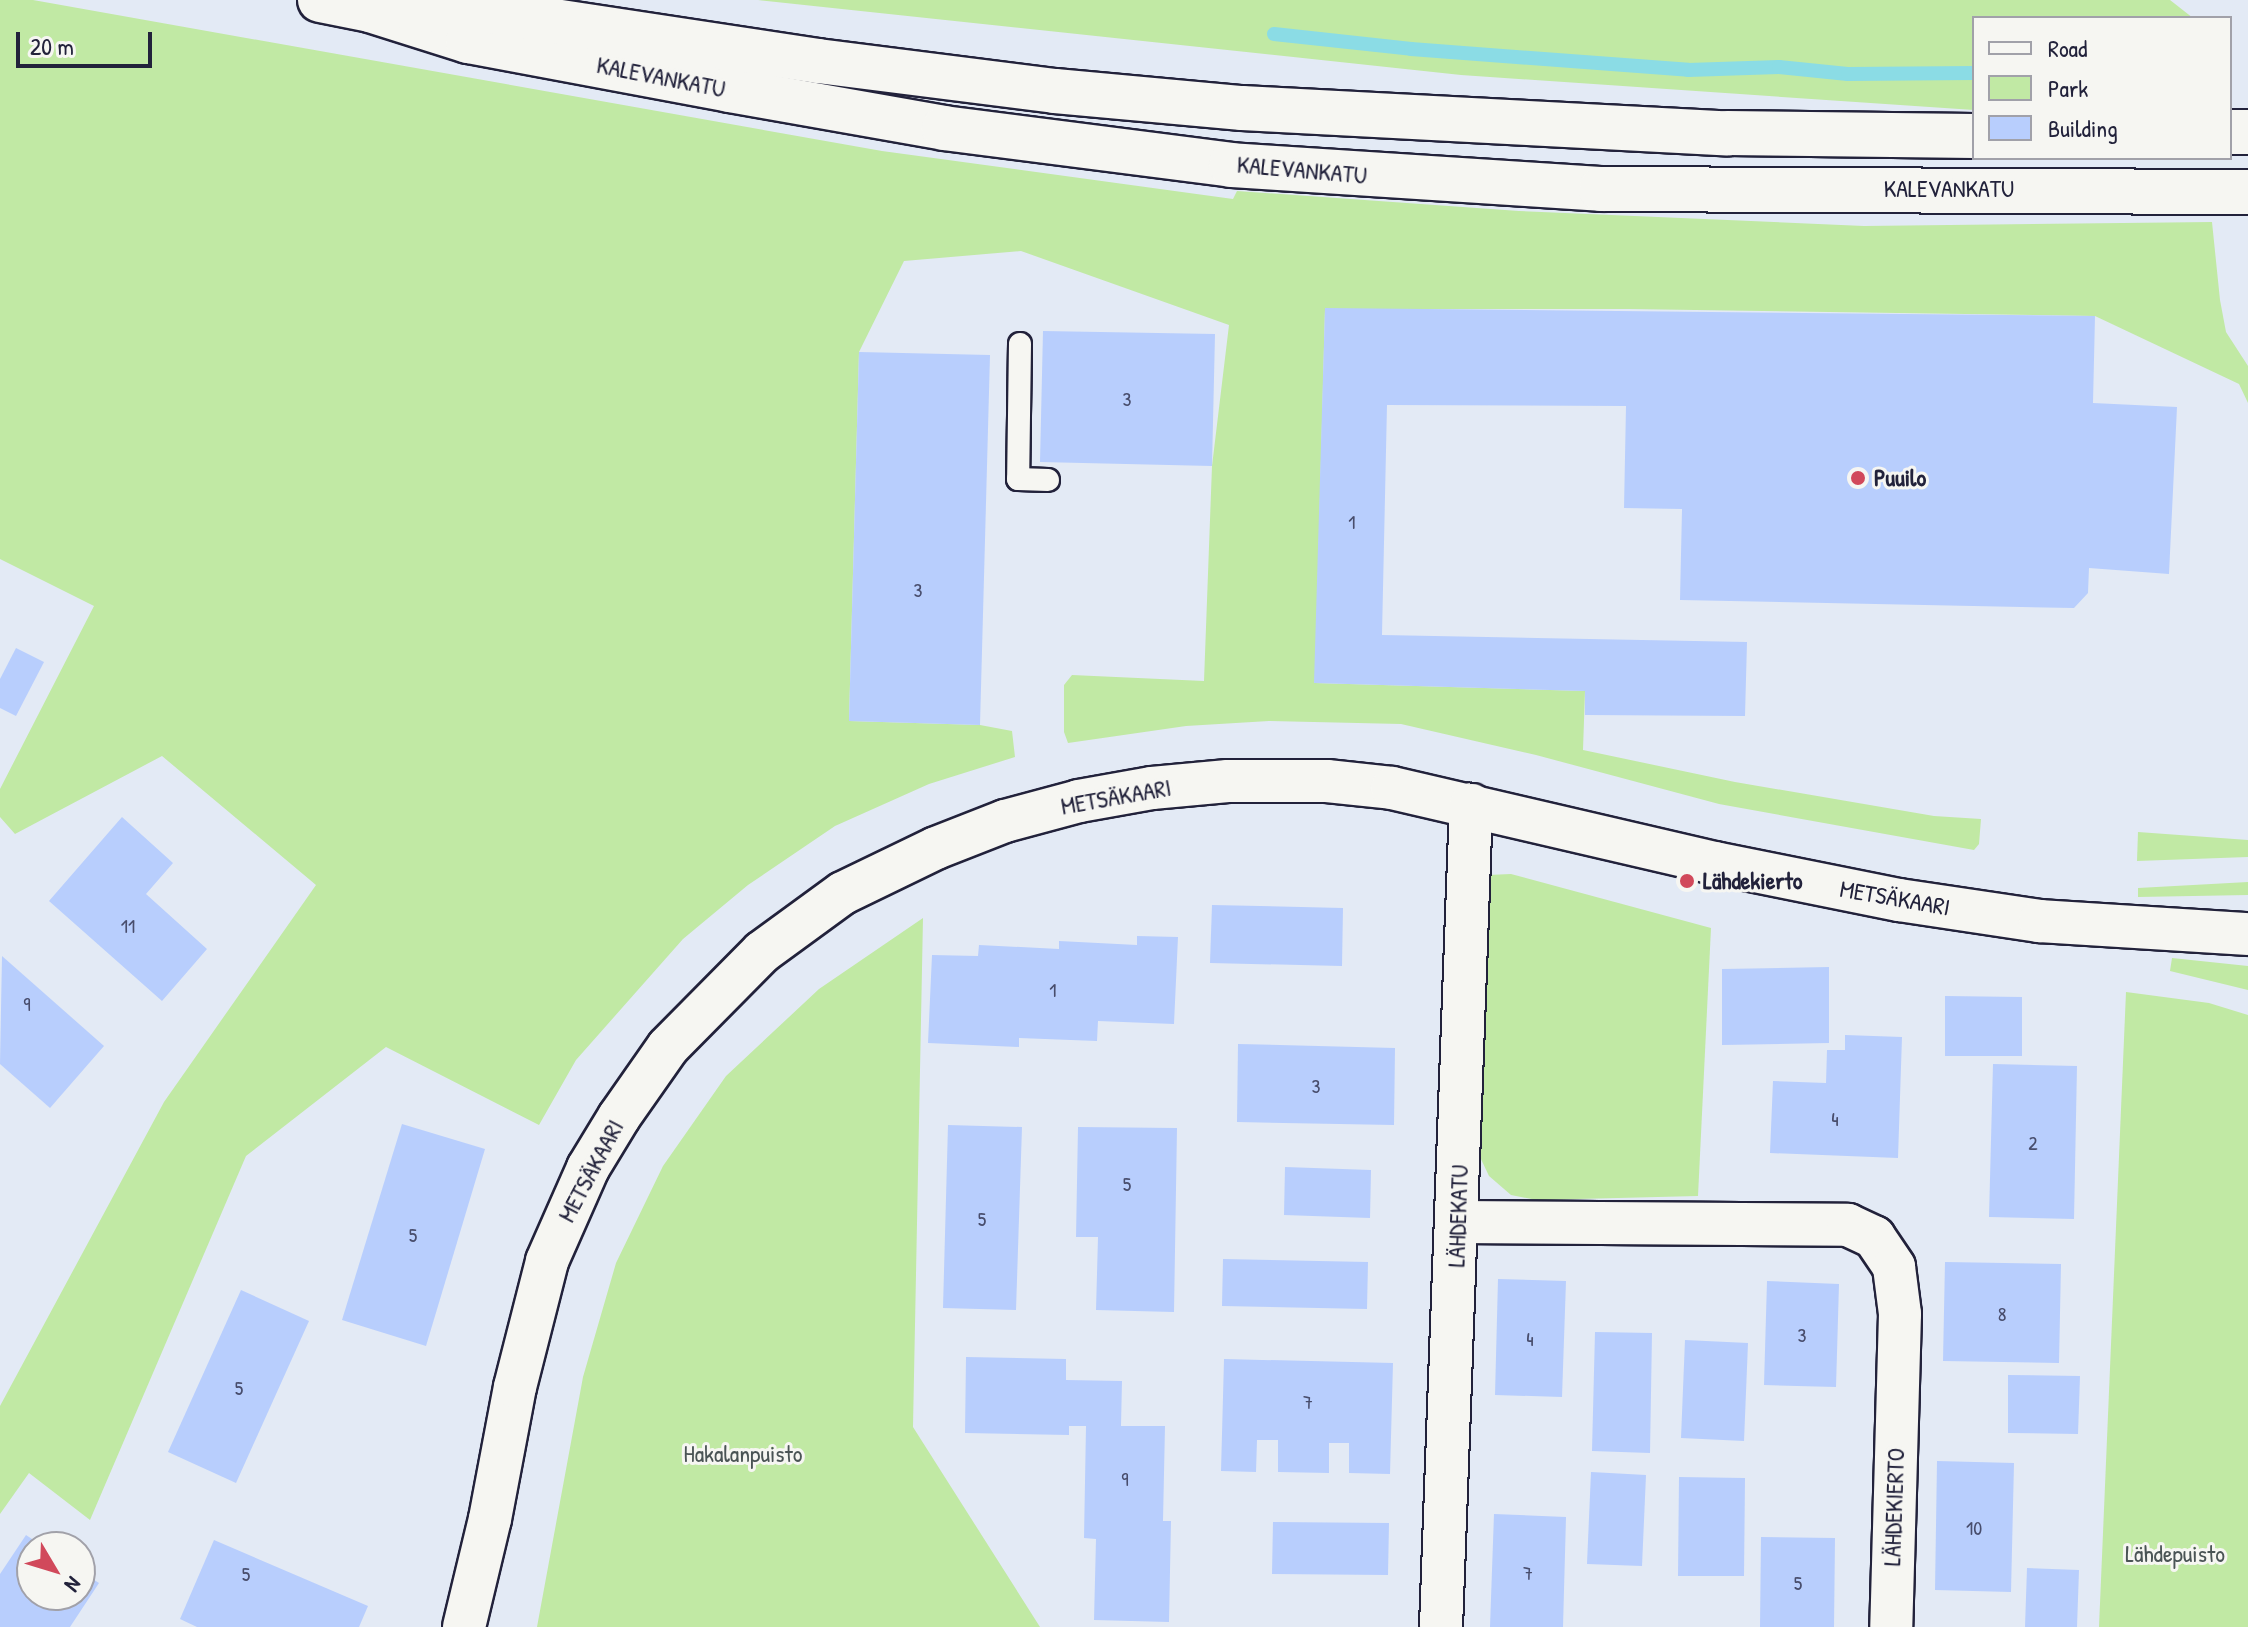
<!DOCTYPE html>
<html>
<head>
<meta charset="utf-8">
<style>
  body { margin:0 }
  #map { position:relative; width:2248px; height:1627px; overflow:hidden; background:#e3eaf5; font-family:"Patrick Hand",sans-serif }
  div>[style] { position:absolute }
  .green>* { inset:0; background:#c1e9a4 }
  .stream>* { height:14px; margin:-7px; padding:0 7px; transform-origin:7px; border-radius:7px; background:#8bdce5 }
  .building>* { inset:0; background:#b8cefd }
  .roads { filter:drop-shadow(2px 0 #22223b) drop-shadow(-2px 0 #22223b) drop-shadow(0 2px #22223b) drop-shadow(0 -2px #22223b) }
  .lane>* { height:22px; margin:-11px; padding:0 11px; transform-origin:11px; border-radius:11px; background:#f6f6f2 }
  .street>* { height:42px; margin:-21px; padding:0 21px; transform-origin:21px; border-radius:21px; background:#f6f6f2 }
  .secondary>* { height:44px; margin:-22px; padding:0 22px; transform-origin:22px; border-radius:22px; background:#f6f6f2 }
  .dots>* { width:22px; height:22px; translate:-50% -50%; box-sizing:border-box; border:4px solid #f6f6f2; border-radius:50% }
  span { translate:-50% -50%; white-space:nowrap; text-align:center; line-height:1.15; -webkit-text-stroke:6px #f6f6f2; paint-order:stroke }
  .number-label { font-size:20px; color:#484d6c }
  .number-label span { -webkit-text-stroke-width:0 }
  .street-label { font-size:24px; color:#22223b }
  .poi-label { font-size:24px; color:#22223b; font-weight:700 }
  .left { translate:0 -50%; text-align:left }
  .park-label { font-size:24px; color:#4a5455 }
  .legend { position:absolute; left:1972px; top:16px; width:260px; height:144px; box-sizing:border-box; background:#f6f6f2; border:2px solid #a1a1a9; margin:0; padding:10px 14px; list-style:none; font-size:24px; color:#22223b }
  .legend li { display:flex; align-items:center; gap:16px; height:40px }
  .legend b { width:40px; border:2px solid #a1a1a9 }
  .north { position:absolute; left:16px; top:1531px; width:80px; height:80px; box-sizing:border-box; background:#f6f6f2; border:2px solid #a1a1a9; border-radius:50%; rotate:128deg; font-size:22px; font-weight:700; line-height:32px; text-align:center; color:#22223b }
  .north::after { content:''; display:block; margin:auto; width:28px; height:36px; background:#d1495b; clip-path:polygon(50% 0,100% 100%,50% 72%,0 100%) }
  .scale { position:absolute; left:16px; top:32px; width:136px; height:36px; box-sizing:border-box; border:4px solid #22223b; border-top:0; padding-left:10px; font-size:24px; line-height:28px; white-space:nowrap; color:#22223b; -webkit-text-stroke:6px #f6f6f2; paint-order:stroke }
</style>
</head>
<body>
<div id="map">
  <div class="green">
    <div style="clip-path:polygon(0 0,33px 0,882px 151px,1233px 199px,1237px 191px,1519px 211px,1864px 226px,2212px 222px,2220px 300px,2226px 332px,2248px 366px,2248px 403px,2239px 384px,2095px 316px,1628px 309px,1325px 309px,1315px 683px,1585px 691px,1583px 750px,1735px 782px,1934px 816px,1981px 819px,1979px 844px,1974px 850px,1719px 804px,1536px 755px,1401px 724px,1269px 721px,1186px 726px,1068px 743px,1064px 732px,1064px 685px,1072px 675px,1204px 681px,1212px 466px,1229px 325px,1021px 251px,904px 261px,859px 352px,849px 721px,980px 725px,1012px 731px,1015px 757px,929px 784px,835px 826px,748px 885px,683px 939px,576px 1060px,539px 1125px,386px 1047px,246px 1156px,90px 1520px,29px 1473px,0 1514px,0 1406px,164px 1102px,316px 885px,162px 756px,15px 834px,0 817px,0 789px,94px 606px,0 559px)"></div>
    <div style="clip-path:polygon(758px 0,2170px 0,2193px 18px,1974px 18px,1974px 110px,1461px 75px)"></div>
    <div style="clip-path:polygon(2138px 832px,2248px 840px,2248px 857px,2137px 861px)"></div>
    <div style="clip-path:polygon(1511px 874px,1711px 928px,1698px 1196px,1537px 1200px,1511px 1195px,1489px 1176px,1480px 1157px,1484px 917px,1488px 875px)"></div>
    <div style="clip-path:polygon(2248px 882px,2248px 895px,2138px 897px,2138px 888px)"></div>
    <div style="clip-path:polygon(923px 918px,913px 1427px,1040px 1627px,537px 1627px,583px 1377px,616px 1263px,663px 1166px,726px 1076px,819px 989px)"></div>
    <div style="clip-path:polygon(2172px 958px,2248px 966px,2248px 990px,2170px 971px)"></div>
    <div style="clip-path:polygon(2126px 992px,2209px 1003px,2248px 1015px,2248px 1627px,2099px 1627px)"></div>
  </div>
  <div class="stream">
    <div style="left:1274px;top:34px;width:138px;rotate:6.2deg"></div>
    <div style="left:1411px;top:49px;width:278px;rotate:4.3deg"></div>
    <div style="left:1688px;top:70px;width:91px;rotate:-1.9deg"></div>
    <div style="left:1779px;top:67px;width:69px;rotate:5.8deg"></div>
    <div style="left:1848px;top:74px;width:126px;rotate:-0.5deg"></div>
  </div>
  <div class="building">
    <div style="clip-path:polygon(1325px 308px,2095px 316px,2093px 403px,2177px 407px,2169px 574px,2089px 568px,2088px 593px,2074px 608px,1680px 600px,1682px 509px,1624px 508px,1626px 406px,1387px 405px,1382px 635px,1747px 642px,1745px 716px,1585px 715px,1585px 691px,1314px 683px)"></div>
    <div style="clip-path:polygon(1043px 331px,1215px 334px,1212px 466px,1040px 462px)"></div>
    <div style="clip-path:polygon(859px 352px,990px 355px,980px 725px,849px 721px)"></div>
    <div style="clip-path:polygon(16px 648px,44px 662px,16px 716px,0 708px,0 679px)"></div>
    <div style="clip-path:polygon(122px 817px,173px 863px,146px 894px,207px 949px,162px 1001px,49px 901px)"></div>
    <div style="clip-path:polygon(1212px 905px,1343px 908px,1342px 966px,1210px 963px)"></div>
    <div style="clip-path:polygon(1137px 936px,1178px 937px,1174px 1024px,1098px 1021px,1097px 1041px,1019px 1038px,1019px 1047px,928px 1043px,932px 955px,978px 956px,979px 945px,1059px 949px,1059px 941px,1137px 945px)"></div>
    <div style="clip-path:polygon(2px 956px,104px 1046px,50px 1108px,0 1064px)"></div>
    <div style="clip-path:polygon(1829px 967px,1829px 1043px,1722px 1045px,1722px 969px)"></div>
    <div style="clip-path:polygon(1945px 996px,2022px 997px,2022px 1056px,1945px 1056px)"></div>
    <div style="clip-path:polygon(1845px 1035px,1902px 1037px,1898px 1158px,1770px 1153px,1773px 1081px,1826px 1083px,1827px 1050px,1845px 1050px)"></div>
    <div style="clip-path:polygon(1238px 1044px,1395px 1048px,1394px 1125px,1237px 1122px)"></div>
    <div style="clip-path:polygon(1993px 1064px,2077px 1066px,2074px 1219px,1989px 1217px)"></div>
    <div style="clip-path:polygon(402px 1124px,485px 1149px,426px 1346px,342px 1320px)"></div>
    <div style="clip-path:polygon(948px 1125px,1022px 1127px,1016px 1310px,943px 1308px)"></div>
    <div style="clip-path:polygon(1078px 1127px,1177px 1128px,1174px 1312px,1096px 1310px,1098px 1237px,1076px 1237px)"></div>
    <div style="clip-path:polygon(1285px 1167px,1371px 1170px,1370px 1218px,1284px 1215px)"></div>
    <div style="clip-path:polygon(1223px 1259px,1368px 1262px,1367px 1309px,1222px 1306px)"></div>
    <div style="clip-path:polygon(1945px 1262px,2061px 1264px,2059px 1363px,1943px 1361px)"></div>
    <div style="clip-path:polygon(1498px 1279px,1566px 1281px,1562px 1397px,1495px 1395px)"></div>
    <div style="clip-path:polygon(1767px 1281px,1839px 1284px,1836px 1387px,1764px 1385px)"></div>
    <div style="clip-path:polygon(241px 1290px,309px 1321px,236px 1483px,168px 1452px)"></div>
    <div style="clip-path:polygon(1595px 1332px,1652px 1333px,1650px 1453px,1592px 1451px)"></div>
    <div style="clip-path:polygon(1685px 1340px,1748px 1343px,1744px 1441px,1681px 1438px)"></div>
    <div style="clip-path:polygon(966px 1357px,1066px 1359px,1066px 1380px,1122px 1381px,1121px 1426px,1165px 1426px,1163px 1521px,1171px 1521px,1169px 1622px,1094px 1620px,1096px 1539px,1084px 1538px,1086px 1426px,1069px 1426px,1069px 1435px,965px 1433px)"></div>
    <div style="clip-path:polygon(1224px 1359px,1393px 1363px,1390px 1474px,1349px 1473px,1349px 1443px,1329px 1443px,1329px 1473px,1278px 1472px,1278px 1440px,1257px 1440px,1256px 1472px,1221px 1471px)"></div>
    <div style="clip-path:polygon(2008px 1375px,2080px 1376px,2078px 1434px,2008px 1433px)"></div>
    <div style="clip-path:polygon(1937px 1461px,2014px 1463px,2011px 1592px,1935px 1590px)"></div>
    <div style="clip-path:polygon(1591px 1472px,1646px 1475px,1642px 1566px,1587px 1564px)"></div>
    <div style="clip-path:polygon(1679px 1477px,1745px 1478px,1744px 1576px,1678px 1576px)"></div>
    <div style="clip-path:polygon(1494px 1514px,1566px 1517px,1563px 1627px,1490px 1627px)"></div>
    <div style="clip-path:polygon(1273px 1522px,1389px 1523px,1388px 1575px,1272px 1574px)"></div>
    <div style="clip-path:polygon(26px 1535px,44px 1547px,32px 1547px,32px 1595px,80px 1595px,80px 1571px,99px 1583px,70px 1627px,0 1627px,0 1574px)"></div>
    <div style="clip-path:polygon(1761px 1537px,1835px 1538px,1834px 1627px,1760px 1627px)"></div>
    <div style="clip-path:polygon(214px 1540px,368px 1606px,359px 1627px,197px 1627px,180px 1619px)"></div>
    <div style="clip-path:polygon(2027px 1568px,2079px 1570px,2077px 1627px,2025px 1627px)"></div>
  </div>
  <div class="roads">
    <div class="lane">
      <div style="left:1020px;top:344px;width:135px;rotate:90.8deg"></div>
      <div style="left:1018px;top:479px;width:30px;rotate:2deg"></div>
    </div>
    <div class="street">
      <div style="left:1458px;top:1222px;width:390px;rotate:0.4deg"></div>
      <div style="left:1848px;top:1225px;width:29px;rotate:25deg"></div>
      <div style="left:1874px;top:1237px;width:36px;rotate:56deg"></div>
      <div style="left:1894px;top:1267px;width:47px;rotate:82.7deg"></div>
      <div style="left:1900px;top:1314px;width:313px;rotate:91.6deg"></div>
      <div style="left:464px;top:1627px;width:111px;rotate:-76.5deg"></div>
      <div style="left:490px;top:1519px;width:134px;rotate:-79.3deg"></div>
      <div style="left:515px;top:1387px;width:130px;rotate:-75.7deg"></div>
      <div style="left:547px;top:1261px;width:102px;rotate:-66.2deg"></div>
      <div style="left:588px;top:1168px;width:60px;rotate:-58.7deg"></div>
      <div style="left:619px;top:1117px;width:85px;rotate:-55deg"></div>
      <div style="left:668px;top:1047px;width:134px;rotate:-45.3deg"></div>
      <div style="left:762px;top:952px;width:100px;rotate:-36.1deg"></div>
      <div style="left:843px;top:893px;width:103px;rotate:-25.8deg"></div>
      <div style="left:936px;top:848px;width:74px;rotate:-21.4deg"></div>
      <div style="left:1005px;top:821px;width:77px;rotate:-15.1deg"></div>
      <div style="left:1079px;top:801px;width:74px;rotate:-10.1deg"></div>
      <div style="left:1152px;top:788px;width:76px;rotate:-5.3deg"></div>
      <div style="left:1228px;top:781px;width:99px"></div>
      <div style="left:1327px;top:781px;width:65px;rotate:6.1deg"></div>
      <div style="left:1392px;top:788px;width:332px;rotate:13.1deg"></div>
      <div style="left:1715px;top:863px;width:188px;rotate:11.4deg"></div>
      <div style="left:1899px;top:900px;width:143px;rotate:8.5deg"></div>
      <div style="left:2040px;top:921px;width:208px;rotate:3.6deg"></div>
      <div style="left:1441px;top:1627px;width:823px;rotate:-87.91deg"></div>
    </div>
    <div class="secondary">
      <div style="left:320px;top:0;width:51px;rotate:11.3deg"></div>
      <div style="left:370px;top:10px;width:103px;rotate:17.6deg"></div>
      <div style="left:468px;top:41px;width:266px;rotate:10.6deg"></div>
      <div style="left:729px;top:90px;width:218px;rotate:10deg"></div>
      <div style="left:944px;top:128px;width:289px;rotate:7.3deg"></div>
      <div style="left:1231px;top:165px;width:371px;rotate:3.7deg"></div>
      <div style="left:1601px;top:189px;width:647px;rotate:0.27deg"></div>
      <div style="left:412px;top:10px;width:63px;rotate:-0.9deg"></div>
      <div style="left:475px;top:9px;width:347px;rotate:8.6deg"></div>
      <div style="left:818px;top:61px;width:239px;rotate:7.2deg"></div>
      <div style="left:1055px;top:91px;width:188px;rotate:5.2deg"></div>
      <div style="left:1242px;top:108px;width:486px;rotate:3deg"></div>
      <div style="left:1727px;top:133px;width:247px;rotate:0.7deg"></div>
      <div style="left:2230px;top:132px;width:18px"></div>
    </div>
  </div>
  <div class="dots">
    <div style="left:1858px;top:478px;background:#d1495b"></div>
    <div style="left:1687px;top:881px;background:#d1495b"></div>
  </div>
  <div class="number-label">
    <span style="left:1127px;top:398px">3</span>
    <span style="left:1352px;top:521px">1</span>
    <span style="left:918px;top:589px">3</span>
    <span style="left:128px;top:925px">11</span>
    <span style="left:1053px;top:989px">1</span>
    <span style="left:27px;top:1003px">9</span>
    <span style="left:1316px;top:1085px">3</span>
    <span style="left:1835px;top:1118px">4</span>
    <span style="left:2033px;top:1142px">2</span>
    <span style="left:1127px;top:1183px">5</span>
    <span style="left:982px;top:1218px">5</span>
    <span style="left:413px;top:1234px">5</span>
    <span style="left:2002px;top:1313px">8</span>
    <span style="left:1802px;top:1334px">3</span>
    <span style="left:1530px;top:1338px">4</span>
    <span style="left:239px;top:1387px">5</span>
    <span style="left:1308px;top:1401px">7</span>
    <span style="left:1125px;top:1478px">9</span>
    <span style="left:1974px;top:1527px">10</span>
    <span style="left:1528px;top:1572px">7</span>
    <span style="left:246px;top:1573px">5</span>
    <span style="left:1798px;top:1582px">5</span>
  </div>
  <div class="street-label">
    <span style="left:661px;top:77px;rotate:11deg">KALEVANKATU</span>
    <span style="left:1302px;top:170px;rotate:5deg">KALEVANKATU</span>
    <span style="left:1949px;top:189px">KALEVANKATU</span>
    <span style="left:1116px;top:797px;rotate:-10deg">METSÄKAARI</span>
    <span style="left:1895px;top:898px;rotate:10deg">METSÄKAARI</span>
    <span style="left:591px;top:1171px;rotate:-62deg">METSÄKAARI</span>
    <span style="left:1458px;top:1216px;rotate:-88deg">LÄHDEKATU</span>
    <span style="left:1894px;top:1507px;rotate:-88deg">LÄHDEKIERTO</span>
  </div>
  <div class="poi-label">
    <span class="left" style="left:1874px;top:478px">Puuilo</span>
    <span class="left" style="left:1703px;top:881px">Lähdekierto</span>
  </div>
  <div class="park-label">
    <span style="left:743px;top:1454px">Hakalanpuisto</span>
    <span style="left:2175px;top:1554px">Lähdepuisto</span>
  </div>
  <ul class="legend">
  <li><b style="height:10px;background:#f6f6f2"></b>Road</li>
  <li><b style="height:22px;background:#c1e9a4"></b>Park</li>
  <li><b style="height:22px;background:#b8cefd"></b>Building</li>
  </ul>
  <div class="north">N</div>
  <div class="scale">20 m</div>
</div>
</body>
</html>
